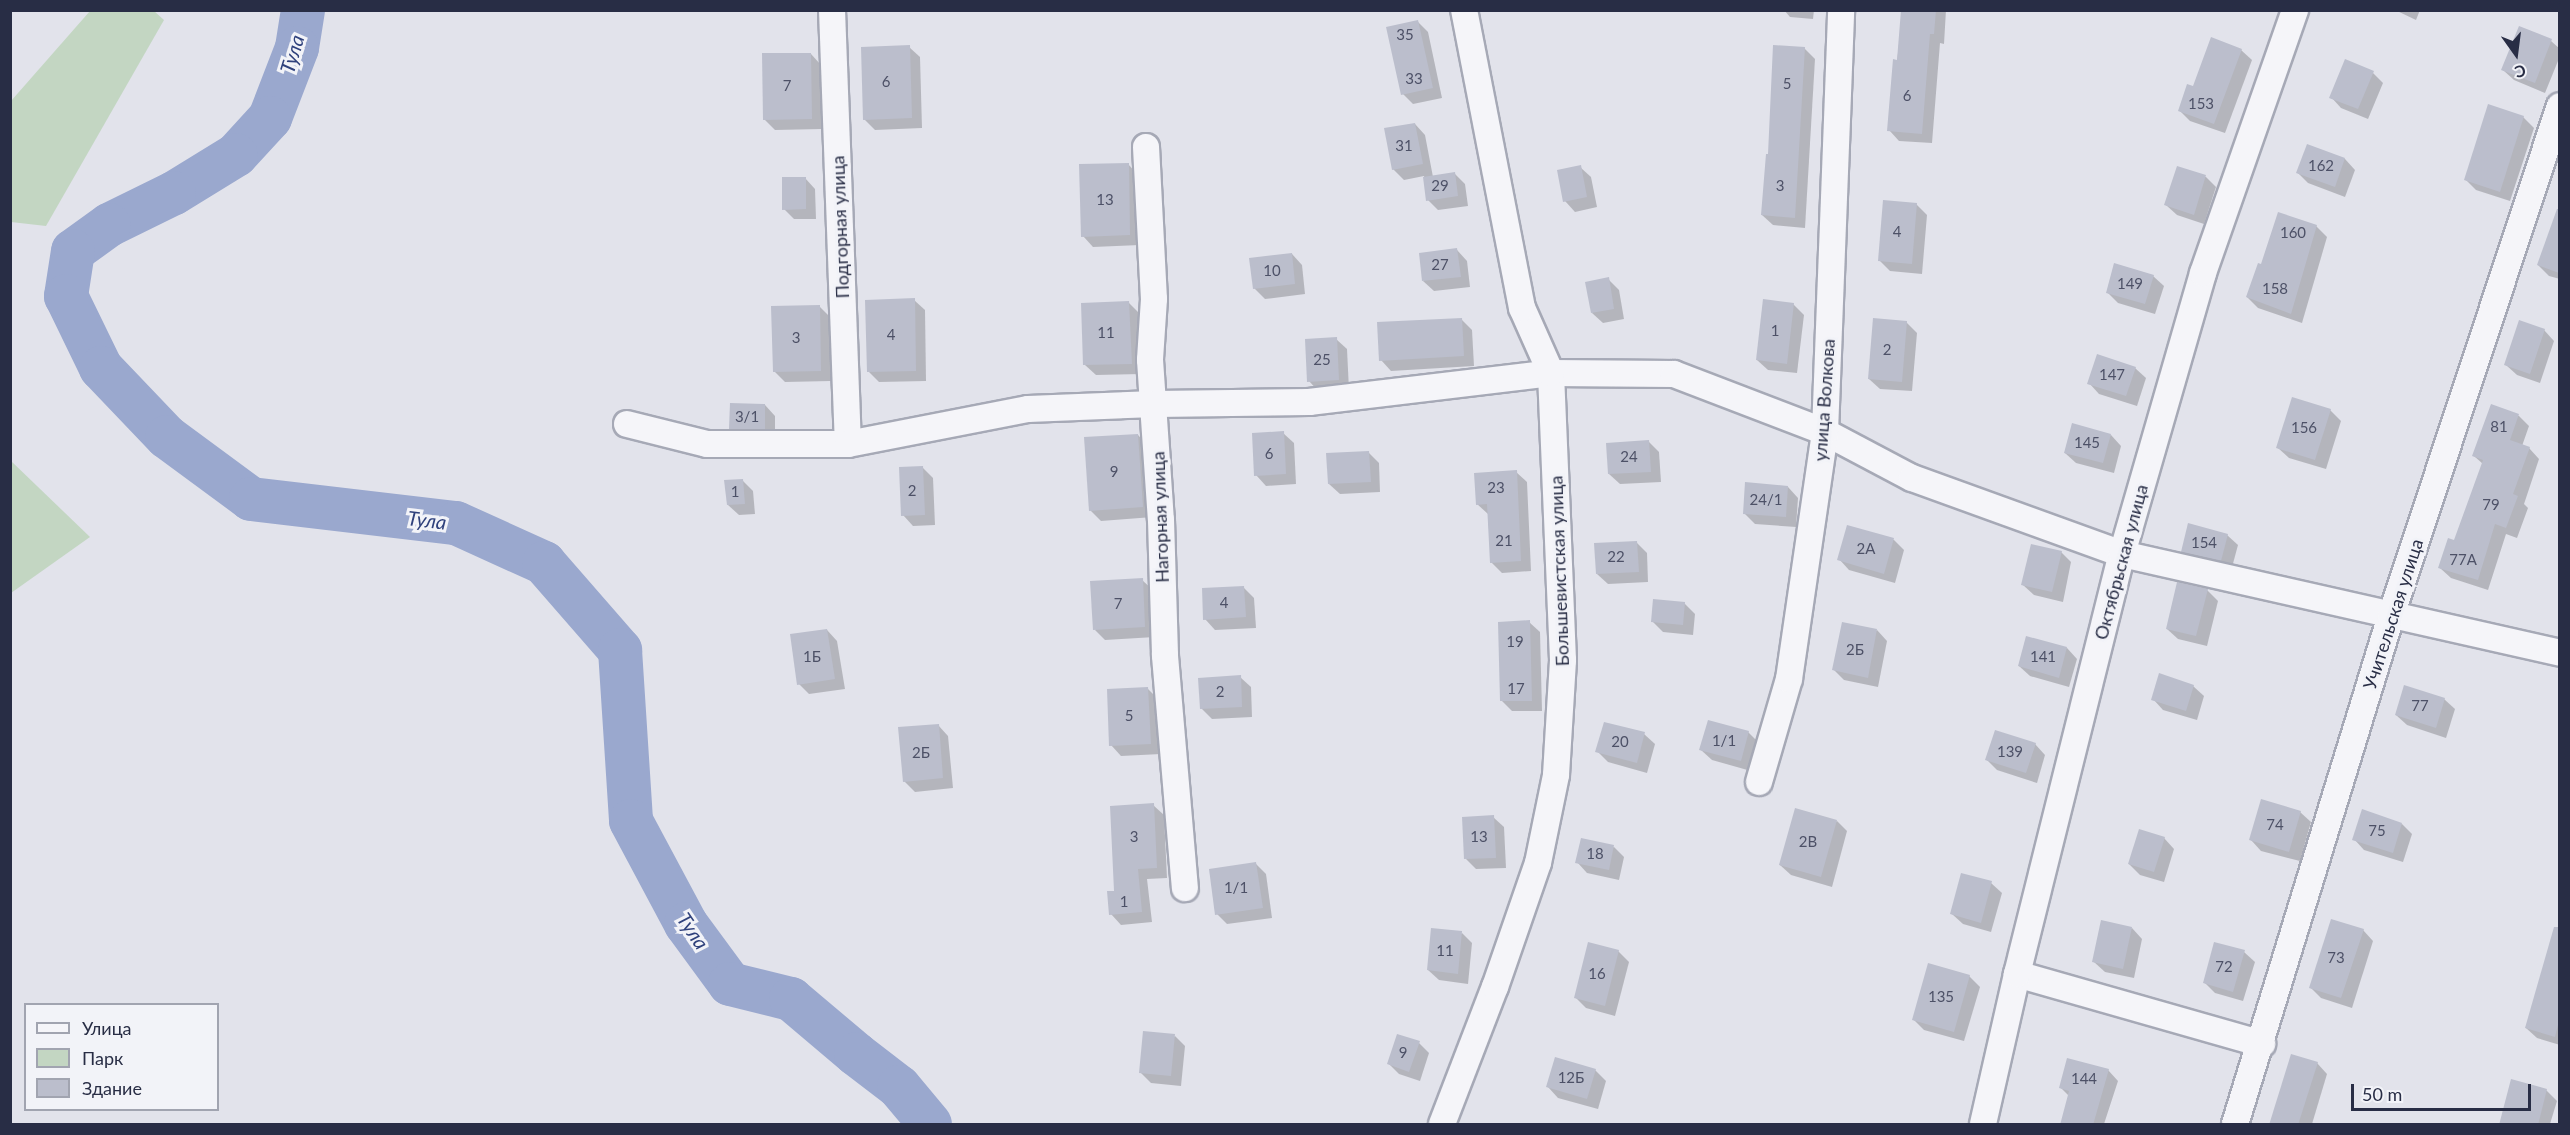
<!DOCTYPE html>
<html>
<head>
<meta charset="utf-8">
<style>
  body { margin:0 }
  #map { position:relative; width:2570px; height:1135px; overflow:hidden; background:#e2e3eb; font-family:Lato,sans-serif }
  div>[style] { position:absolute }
  .green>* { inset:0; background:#c3d6c2 }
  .shadow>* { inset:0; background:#0003 }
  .river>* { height:44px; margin:-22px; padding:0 22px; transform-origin:22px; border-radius:22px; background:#9aa8ce }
  .building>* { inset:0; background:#bbbecc }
  .roads { filter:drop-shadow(2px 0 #a6a9b6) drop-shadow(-2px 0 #a6a9b6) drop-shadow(0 2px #a6a9b6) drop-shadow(0 -2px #a6a9b6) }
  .minor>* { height:26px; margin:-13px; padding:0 13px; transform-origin:13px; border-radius:13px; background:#f5f5f9 }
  span { translate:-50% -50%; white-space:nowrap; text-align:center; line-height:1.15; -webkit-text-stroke:6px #f2f3f8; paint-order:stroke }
  .number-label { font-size:15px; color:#4d5167 }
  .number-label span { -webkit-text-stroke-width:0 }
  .street-label { font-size:18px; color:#282d45 }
  .water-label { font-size:20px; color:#2f417c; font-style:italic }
  .frame { position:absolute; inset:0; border:12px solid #282d45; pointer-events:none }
  .legend { position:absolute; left:24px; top:1003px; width:195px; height:108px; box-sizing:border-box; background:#f2f3f8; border:2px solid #a1a4b0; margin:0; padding:8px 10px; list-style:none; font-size:18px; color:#282d45 }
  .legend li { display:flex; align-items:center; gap:12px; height:30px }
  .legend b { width:30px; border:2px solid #a1a4b0 }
  .north { position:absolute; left:2486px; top:24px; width:60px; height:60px; -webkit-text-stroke:4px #f2f3f8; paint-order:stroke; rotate:166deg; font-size:16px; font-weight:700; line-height:24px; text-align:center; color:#282d45 }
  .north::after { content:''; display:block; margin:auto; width:21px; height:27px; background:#282d45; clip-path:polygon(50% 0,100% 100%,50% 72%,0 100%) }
  .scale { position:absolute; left:2351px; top:1084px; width:180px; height:27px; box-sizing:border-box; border:3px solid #282d45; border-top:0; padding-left:8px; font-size:18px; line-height:21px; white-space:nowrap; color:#282d45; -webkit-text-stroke:4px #f2f3f8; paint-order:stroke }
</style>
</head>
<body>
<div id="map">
  <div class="green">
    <div style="clip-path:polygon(90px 11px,154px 11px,164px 20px,46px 226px,11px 222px,11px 101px)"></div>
    <div style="clip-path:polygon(10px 460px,90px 537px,11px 593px,10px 593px)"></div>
  </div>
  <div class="shadow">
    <div style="clip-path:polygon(1784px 10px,1814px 10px,1813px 19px,1790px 17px)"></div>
    <div style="clip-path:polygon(1903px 10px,1946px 10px,1944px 44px,1940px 43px,1932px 143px,1899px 141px,1889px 130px)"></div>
    <div style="clip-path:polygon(2395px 10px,2420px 10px,2416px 20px)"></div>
    <div style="clip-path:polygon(1418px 22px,1428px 32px,1442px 98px,1413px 104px,1403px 94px)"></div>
    <div style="clip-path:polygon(2551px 41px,2560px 49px,2560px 56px,2545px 93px,2514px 80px,2503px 70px)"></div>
    <div style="clip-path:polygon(909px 47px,920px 57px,922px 128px,875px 130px,864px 119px)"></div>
    <div style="clip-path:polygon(1804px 48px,1815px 59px,1805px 228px,1773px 225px,1762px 215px,1769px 156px)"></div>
    <div style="clip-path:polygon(2241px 50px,2252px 60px,2225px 133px,2190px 121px,2180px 111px,2193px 87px)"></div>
    <div style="clip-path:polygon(811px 54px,821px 65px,822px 129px,775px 130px,764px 119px)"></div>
    <div style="clip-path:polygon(2373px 73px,2383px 83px,2368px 119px,2341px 108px,2331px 97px)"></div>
    <div style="clip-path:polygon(2523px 117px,2534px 128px,2510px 201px,2476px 190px,2465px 179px)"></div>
    <div style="clip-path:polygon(1415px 124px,1425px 135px,1433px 177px,1454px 173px,1465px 184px,1468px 206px,1438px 210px,1428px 200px,1424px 176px,1404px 180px,1393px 169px)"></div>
    <div style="clip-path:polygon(2308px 146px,2345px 159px,2355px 170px,2345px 197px,2308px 183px,2298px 173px)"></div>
    <div style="clip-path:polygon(1128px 164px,1138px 175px,1140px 245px,1093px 247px,1083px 236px)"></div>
    <div style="clip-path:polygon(1580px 167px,1591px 177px,1597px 207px,1575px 212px,1565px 201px)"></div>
    <div style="clip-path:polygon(2178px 168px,2206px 177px,2216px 187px,2204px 224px,2177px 215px,2166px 205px)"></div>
    <div style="clip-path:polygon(805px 178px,815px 189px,816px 219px,794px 219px,784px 209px)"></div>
    <div style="clip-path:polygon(1916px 204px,1927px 215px,1922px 274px,1890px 271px,1879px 260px)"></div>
    <div style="clip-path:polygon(2555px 217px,2560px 219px,2560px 279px,2549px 276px,2538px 265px)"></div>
    <div style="clip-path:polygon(2316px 226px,2327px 237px,2302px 323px,2258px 308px,2247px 297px,2262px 266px)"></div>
    <div style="clip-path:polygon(1457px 250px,1467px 261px,1470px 287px,1434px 291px,1423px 281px)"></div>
    <div style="clip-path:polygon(1292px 254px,1302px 265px,1305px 294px,1265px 299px,1254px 288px)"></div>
    <div style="clip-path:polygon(2153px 276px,2164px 286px,2155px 314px,2118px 303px,2107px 292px)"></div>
    <div style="clip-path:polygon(1608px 279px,1619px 290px,1624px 319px,1603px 323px,1592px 313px)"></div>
    <div style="clip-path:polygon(914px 300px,925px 310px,926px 381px,879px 382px,869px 372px)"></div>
    <div style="clip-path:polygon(1129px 303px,1139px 313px,1141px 374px,1096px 375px,1085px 365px)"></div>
    <div style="clip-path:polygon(1793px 304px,1804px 315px,1797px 373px,1768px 370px,1757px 360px)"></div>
    <div style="clip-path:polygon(819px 306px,830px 317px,831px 381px,785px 382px,774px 371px)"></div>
    <div style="clip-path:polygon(1461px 319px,1472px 330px,1474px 366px,1391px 371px,1381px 360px)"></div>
    <div style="clip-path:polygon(1906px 322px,1917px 333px,1912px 391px,1880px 389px,1869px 379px)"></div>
    <div style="clip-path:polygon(2544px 330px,2554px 341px,2540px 383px,2517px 375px,2506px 365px)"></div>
    <div style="clip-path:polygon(1336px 339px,1347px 349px,1349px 390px,1319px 392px,1309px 381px)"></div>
    <div style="clip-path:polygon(2135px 368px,2146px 378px,2137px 406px,2099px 394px,2089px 383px)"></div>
    <div style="clip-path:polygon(765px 405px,775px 416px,775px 439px,741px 439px,730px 428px)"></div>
    <div style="clip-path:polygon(2491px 406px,2519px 416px,2529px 426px,2522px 446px,2529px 448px,2539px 459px,2524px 504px,2528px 508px,2517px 538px,2506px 534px,2488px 590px,2451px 578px,2440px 568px,2455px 542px,2483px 464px,2474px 456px)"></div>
    <div style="clip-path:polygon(2330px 410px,2341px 421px,2326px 469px,2289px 458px,2278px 448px)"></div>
    <div style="clip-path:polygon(1283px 433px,1294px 443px,1296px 484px,1266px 486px,1256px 475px)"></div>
    <div style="clip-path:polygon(1138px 435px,1148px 446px,1153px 517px,1101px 521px,1090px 510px)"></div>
    <div style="clip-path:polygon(2111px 435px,2121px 446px,2114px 473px,2076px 463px,2065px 453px)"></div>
    <div style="clip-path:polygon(1649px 442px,1659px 452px,1661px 482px,1620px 484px,1609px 474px)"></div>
    <div style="clip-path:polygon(1368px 452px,1379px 463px,1380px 492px,1340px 494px,1329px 484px)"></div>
    <div style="clip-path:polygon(922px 467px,933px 478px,935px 525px,913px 526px,903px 515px)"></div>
    <div style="clip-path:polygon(1516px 472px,1527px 482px,1531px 571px,1502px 573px,1491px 562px,1488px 514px,1477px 504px)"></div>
    <div style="clip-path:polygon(742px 480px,753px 491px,755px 514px,739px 515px,728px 505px)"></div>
    <div style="clip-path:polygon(1788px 487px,1798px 498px,1796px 527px,1755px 524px,1744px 513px)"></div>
    <div style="clip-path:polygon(1848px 527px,1894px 540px,1904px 550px,1895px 583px,1849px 570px,1839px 559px)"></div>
    <div style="clip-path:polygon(2227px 535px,2238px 545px,2231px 571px,2193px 562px,2182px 551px)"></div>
    <div style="clip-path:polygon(1636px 542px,1647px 553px,1648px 582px,1608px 584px,1597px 574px)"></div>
    <div style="clip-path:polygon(2061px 552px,2071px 562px,2063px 602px,2034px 595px,2023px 585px)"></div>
    <div style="clip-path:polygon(1142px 580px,1153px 590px,1155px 637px,1105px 640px,1095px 630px)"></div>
    <div style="clip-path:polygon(1244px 588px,1254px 598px,1256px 628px,1215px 630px,1205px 619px)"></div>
    <div style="clip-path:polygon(2207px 590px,2218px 601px,2207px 646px,2178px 639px,2167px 629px)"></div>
    <div style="clip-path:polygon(1684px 603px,1695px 614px,1693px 635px,1663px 632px,1653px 622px)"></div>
    <div style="clip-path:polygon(1529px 622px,1540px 632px,1542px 711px,1512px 711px,1501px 700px)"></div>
    <div style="clip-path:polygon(827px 630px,837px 641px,845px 689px,809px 694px,799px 684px)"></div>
    <div style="clip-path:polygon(1877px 630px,1887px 641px,1878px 687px,1844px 680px,1834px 670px)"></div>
    <div style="clip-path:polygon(2067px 648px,2077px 659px,2069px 687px,2030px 676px,2019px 666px)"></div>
    <div style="clip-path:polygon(1240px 677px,1251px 687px,1252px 717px,1212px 719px,1201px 708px)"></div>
    <div style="clip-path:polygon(2193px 686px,2204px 696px,2197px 720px,2163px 710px,2153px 699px)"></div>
    <div style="clip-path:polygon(1148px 689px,1158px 699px,1161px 754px,1121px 756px,1111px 745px)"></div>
    <div style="clip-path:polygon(2444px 699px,2455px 709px,2446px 738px,2407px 725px,2396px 715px)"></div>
    <div style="clip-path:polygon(938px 725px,948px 736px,953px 788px,915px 792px,904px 781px)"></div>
    <div style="clip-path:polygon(1748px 732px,1759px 743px,1751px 771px,1712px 760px,1701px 750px)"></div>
    <div style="clip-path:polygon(1644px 734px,1655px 744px,1647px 773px,1608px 762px,1597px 751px)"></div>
    <div style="clip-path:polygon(2035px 744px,2045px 755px,2037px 783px,1997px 770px,1987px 760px)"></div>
    <div style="clip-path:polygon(1153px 805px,1164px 815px,1167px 878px,1147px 879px,1152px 922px,1121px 925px,1111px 914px,1116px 892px)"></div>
    <div style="clip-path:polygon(2300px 812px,2311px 822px,2300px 861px,2261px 851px,2251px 840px)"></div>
    <div style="clip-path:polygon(1493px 817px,1504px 827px,1506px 868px,1476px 869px,1466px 859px)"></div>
    <div style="clip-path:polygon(1837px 821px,1847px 831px,1832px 887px,1791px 875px,1780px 865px)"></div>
    <div style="clip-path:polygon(2402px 824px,2412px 834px,2403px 862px,2364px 850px,2354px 839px)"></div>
    <div style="clip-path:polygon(2164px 838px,2174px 849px,2164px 882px,2140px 875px,2129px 864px)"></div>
    <div style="clip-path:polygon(1614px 847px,1624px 857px,1619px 880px,1587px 873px,1577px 862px)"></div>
    <div style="clip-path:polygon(1256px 864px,1266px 874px,1272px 918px,1227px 924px,1217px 914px)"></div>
    <div style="clip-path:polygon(1991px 883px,2002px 893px,1991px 932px,1963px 924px,1952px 914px)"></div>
    <div style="clip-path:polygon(2132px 928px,2142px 939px,2134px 978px,2105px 972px,2094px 962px)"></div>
    <div style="clip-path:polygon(2363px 930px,2373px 941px,2352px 1008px,2321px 998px,2311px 988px)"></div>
    <div style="clip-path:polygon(1462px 933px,1472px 943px,1468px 984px,1439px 980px,1428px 970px)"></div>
    <div style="clip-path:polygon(1618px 951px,1629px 962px,1615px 1016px,1586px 1008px,1576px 998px)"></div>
    <div style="clip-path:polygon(2244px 952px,2255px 962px,2243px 1001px,2215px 993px,2204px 982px)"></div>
    <div style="clip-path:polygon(2546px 962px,2560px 966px,2560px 1045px,2537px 1038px,2526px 1028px)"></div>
    <div style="clip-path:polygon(1969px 976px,1980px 987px,1964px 1041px,1924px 1030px,1913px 1019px)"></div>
    <div style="clip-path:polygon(1175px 1036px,1185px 1046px,1181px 1086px,1151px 1083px,1141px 1073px)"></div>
    <div style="clip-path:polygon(1419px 1043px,1429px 1053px,1420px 1081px,1399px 1074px,1389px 1064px)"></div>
    <div style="clip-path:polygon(2317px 1063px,2327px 1074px,2312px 1124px,2275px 1124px)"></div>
    <div style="clip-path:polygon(1595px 1070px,1606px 1081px,1598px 1109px,1558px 1098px,1548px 1087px)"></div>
    <div style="clip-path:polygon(2108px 1070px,2118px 1081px,2104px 1124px,2062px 1124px,2069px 1096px,2061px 1088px)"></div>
    <div style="clip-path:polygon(2546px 1090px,2557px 1101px,2550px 1124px,2500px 1124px)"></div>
  </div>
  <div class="river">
    <div style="left:303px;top:10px;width:38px;rotate:99deg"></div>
    <div style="left:297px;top:48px;width:75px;rotate:111.1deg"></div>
    <div style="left:270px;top:118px;width:50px;rotate:132.6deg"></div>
    <div style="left:236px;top:155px;width:73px;rotate:148.5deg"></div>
    <div style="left:174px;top:193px;width:72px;rotate:153.8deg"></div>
    <div style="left:109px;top:225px;width:44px;rotate:144.2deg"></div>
    <div style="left:73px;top:251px;width:46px;rotate:98.8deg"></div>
    <div style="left:66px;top:296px;width:80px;rotate:64.1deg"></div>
    <div style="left:101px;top:368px;width:95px;rotate:46.3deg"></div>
    <div style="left:167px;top:437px;width:104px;rotate:36.4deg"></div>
    <div style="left:251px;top:499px;width:206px;rotate:6.7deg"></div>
    <div style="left:456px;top:523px;width:97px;rotate:24.4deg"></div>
    <div style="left:544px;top:563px;width:116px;rotate:48.9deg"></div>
    <div style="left:620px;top:650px;width:171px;rotate:86.3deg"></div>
    <div style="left:631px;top:821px;width:117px;rotate:61.9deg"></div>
    <div style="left:686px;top:924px;width:74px;rotate:53.7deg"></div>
    <div style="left:730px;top:984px;width:63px;rotate:13.8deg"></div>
    <div style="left:791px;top:999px;width:85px;rotate:40.2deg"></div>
    <div style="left:856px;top:1054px;width:54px;rotate:37.5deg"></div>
    <div style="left:899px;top:1087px;width:48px;rotate:50deg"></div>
  </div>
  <div class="building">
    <div style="clip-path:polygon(1901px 10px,1936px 10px,1934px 34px,1930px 34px,1922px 134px,1887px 131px,1893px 59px,1897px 60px)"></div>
    <div style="clip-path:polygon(1418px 20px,1433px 88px,1401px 95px,1386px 27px)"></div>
    <div style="clip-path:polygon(2519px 26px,2552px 39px,2535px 83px,2501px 70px)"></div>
    <div style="clip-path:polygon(2211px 37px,2242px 49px,2214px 124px,2178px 111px,2187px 84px,2193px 86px)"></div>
    <div style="clip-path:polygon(910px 45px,912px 118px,863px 120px,861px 47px)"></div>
    <div style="clip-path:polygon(1773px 45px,1805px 47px,1795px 218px,1761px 215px,1766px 154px,1768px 154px)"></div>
    <div style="clip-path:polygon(762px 53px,811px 53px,812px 119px,763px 120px)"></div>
    <div style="clip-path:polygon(2345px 59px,2374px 71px,2358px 109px,2329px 98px)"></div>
    <div style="clip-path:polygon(2488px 104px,2524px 116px,2500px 192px,2464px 180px)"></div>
    <div style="clip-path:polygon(1415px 123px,1423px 164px,1392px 170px,1384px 128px)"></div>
    <div style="clip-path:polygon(2307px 144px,2345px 158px,2335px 187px,2296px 173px)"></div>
    <div style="clip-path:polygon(1129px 163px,1130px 235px,1081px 237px,1079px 164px)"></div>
    <div style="clip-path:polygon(1581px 165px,1587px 197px,1563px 202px,1557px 170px)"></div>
    <div style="clip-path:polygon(2177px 166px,2206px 175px,2194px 215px,2164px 205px)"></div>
    <div style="clip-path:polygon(1455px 172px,1458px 196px,1426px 201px,1423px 177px)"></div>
    <div style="clip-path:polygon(782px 177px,806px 177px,806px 209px,782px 210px)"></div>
    <div style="clip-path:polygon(1883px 200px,1917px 203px,1912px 264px,1878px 261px)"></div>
    <div style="clip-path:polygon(2557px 209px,2559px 209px,2559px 273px,2537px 265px)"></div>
    <div style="clip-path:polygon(2278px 212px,2317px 225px,2291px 314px,2246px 297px,2258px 263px,2261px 264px)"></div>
    <div style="clip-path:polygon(1457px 248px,1461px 277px,1422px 281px,1419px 253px)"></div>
    <div style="clip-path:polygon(1292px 253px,1295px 284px,1253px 289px,1249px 258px)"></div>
    <div style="clip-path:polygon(2114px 263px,2154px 275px,2145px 304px,2106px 293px)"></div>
    <div style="clip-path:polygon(1609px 277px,1614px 309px,1591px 313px,1585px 282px)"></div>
    <div style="clip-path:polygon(915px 298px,916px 371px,867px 372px,865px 300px)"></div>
    <div style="clip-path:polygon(1763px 299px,1794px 303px,1787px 364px,1756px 360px)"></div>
    <div style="clip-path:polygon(1129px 301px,1132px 364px,1083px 365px,1081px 303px)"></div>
    <div style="clip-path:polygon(820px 305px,821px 371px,773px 372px,771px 306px)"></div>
    <div style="clip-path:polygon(1462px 318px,1464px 356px,1379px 361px,1377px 322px)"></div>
    <div style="clip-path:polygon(1873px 318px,1907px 321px,1902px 382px,1868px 379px)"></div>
    <div style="clip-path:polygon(2519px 320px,2545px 329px,2530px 374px,2504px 365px)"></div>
    <div style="clip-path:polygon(1337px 337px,1339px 380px,1307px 382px,1305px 339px)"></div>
    <div style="clip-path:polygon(2097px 354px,2136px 367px,2126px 396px,2087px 384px)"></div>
    <div style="clip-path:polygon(2292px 397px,2331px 409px,2315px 460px,2276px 448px)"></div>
    <div style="clip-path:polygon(730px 403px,765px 404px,765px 429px,729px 429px)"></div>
    <div style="clip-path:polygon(2491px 404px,2519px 414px,2510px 440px,2530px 447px,2513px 494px,2518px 496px,2506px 528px,2495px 524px,2478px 580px,2438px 568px,2448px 538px,2454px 540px,2483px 460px,2472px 456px)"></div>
    <div style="clip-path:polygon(2072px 423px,2111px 434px,2103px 463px,2064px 453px)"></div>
    <div style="clip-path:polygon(1284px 431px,1286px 474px,1254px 476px,1252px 433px)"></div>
    <div style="clip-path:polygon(1138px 434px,1143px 507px,1089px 511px,1084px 437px)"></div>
    <div style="clip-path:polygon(1649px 440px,1651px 472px,1608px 474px,1606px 443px)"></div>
    <div style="clip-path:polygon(1369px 451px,1371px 482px,1328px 484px,1326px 453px)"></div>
    <div style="clip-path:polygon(923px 466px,925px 515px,901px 516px,899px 467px)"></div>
    <div style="clip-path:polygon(1517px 470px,1521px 561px,1490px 563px,1487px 504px,1476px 505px,1474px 473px)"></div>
    <div style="clip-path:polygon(743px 479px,745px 504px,727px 505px,724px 480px)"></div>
    <div style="clip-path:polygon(1745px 482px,1788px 486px,1786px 517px,1743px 514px)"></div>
    <div style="clip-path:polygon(2188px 523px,2228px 534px,2221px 561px,2181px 552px)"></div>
    <div style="clip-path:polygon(1847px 525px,1894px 538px,1884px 574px,1837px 560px)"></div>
    <div style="clip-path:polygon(1637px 541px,1639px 572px,1596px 574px,1594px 543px)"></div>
    <div style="clip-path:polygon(2031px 544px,2062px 551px,2052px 592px,2021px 585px)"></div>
    <div style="clip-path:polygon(1143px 578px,1145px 627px,1093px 630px,1090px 581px)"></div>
    <div style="clip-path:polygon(2177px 582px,2208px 589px,2196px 636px,2166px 629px)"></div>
    <div style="clip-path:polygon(1244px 586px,1246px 617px,1203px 620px,1202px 588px)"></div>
    <div style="clip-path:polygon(1653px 599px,1685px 602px,1683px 625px,1651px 622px)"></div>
    <div style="clip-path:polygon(1530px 620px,1532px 701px,1500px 701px,1498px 622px)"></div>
    <div style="clip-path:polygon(1842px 622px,1877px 629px,1868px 678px,1832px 670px)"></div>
    <div style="clip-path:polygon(827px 629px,835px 679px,797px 685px,790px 634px)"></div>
    <div style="clip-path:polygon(2026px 636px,2067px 647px,2059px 678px,2018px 666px)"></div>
    <div style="clip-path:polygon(2159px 673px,2194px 685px,2186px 711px,2151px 700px)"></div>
    <div style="clip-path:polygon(1241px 675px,1242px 707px,1200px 709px,1198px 678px)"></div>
    <div style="clip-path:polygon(2404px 685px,2445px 698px,2436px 728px,2395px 715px)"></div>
    <div style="clip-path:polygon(1148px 687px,1151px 744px,1109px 746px,1107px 689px)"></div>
    <div style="clip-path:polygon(1708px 720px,1749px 731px,1741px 761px,1699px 750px)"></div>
    <div style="clip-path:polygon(1604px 722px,1645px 732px,1637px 763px,1595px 752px)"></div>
    <div style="clip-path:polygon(939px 724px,943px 778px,903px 782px,898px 727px)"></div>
    <div style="clip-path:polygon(1995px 730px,2036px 743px,2026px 773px,1985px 760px)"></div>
    <div style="clip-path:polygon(2261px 799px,2301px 811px,2289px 852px,2249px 840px)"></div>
    <div style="clip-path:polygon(1154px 803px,1157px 868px,1138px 869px,1142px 912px,1109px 915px,1107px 891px,1114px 891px,1110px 806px)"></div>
    <div style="clip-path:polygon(1795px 808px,1837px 820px,1821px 877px,1779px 865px)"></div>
    <div style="clip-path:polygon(2362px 809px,2402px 823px,2393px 853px,2352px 840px)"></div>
    <div style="clip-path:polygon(1494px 815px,1496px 858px,1464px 859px,1462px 817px)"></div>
    <div style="clip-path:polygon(2139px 829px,2165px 837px,2154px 872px,2128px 864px)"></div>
    <div style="clip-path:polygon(1581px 838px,1614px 845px,1609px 870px,1575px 863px)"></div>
    <div style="clip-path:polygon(1256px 862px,1263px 908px,1215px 915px,1209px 869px)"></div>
    <div style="clip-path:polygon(1961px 873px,1992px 881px,1981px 923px,1950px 914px)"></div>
    <div style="clip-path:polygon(2331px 919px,2364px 929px,2341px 998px,2309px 988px)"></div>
    <div style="clip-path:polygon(2101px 920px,2132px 927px,2123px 969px,2092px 962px)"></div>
    <div style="clip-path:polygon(2554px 927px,2559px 927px,2559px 1021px,2555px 1037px,2525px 1028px)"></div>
    <div style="clip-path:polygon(1431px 928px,1462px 931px,1458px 974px,1427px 970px)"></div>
    <div style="clip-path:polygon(1588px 942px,1619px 950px,1605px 1006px,1574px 998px)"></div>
    <div style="clip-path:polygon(2214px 942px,2245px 950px,2233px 992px,2203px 983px)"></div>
    <div style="clip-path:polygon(1928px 963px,1970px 975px,1954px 1032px,1912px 1020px)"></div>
    <div style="clip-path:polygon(1143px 1031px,1175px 1034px,1171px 1076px,1139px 1073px)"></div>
    <div style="clip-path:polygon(1397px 1034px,1420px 1041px,1409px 1072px,1387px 1064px)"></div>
    <div style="clip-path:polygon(2291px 1054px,2318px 1062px,2298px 1125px,2269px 1125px)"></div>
    <div style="clip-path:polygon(1555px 1057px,1596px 1069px,1587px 1099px,1546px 1087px)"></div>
    <div style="clip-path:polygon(2067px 1058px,2109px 1069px,2093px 1125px,2060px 1125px,2069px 1091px,2059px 1088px)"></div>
    <div style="clip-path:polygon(2511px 1079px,2547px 1089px,2538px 1125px,2499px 1125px)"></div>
  </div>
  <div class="roads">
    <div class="minor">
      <div style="left:832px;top:10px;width:434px;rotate:87.9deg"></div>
      <div style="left:1146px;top:147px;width:152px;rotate:87deg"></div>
      <div style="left:1154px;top:299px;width:61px;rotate:93.8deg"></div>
      <div style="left:1150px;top:360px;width:160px;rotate:86.1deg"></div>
      <div style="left:1161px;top:520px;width:136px;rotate:88.3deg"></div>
      <div style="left:1165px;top:656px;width:233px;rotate:85.1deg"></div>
      <div style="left:627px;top:424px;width:82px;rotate:14deg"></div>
      <div style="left:707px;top:444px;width:141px"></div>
      <div style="left:848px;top:444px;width:183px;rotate:-11deg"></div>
      <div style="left:1028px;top:409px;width:127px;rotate:-2.3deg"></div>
      <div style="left:1155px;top:404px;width:154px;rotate:-0.7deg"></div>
      <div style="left:1309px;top:402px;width:244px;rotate:-6.8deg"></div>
      <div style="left:1551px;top:373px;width:123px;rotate:0.5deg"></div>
      <div style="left:1674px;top:374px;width:162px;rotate:21deg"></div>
      <div style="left:1825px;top:432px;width:98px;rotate:27.9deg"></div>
      <div style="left:1912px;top:478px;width:223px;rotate:19.9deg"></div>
      <div style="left:2122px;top:554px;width:449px;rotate:12.7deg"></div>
      <div style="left:1759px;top:782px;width:107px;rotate:-73.8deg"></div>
      <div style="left:1789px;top:679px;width:250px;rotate:-81.7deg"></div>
      <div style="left:1825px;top:432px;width:422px;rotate:-87.8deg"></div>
      <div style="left:2017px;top:974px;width:255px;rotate:15.9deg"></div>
      <div style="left:1442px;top:1124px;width:147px;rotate:-68.9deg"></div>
      <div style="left:1495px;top:987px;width:131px;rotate:-70.9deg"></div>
      <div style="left:1538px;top:863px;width:90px;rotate:-78.4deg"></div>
      <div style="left:1556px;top:775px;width:115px;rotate:-86.5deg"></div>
      <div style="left:1563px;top:660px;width:287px;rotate:-92.4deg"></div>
      <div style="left:1551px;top:373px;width:71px;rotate:-114deg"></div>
      <div style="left:1522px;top:308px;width:304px;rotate:-101deg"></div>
      <div style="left:1983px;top:1124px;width:154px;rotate:-77.2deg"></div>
      <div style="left:2017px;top:974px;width:433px;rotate:-76deg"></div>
      <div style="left:2122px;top:554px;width:292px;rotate:-73.9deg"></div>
      <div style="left:2203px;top:273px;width:279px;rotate:-70.7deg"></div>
      <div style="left:2235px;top:1124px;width:531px;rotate:-72.93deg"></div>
      <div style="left:2391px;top:616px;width:537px;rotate:-71.67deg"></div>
    </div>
  </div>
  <div class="number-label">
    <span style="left:1405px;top:35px">35</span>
    <span style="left:1414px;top:79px">33</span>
    <span style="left:886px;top:82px">6</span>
    <span style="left:1787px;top:84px">5</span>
    <span style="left:787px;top:86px">7</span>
    <span style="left:1907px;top:96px">6</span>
    <span style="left:2201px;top:104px">153</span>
    <span style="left:1404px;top:146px">31</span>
    <span style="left:2321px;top:166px">162</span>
    <span style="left:1440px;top:186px">29</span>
    <span style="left:1780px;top:186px">3</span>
    <span style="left:1105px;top:200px">13</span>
    <span style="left:1897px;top:232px">4</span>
    <span style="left:2293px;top:233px">160</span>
    <span style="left:1440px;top:265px">27</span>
    <span style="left:1272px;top:271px">10</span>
    <span style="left:2130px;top:284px">149</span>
    <span style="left:2275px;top:289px">158</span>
    <span style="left:1775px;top:331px">1</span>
    <span style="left:1106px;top:333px">11</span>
    <span style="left:891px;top:335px">4</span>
    <span style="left:796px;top:338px">3</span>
    <span style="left:1887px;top:350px">2</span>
    <span style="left:1322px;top:360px">25</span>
    <span style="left:2112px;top:375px">147</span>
    <span style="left:747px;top:417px">3/1</span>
    <span style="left:2499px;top:427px">81</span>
    <span style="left:2304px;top:428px">156</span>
    <span style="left:2087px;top:443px">145</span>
    <span style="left:1269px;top:454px">6</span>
    <span style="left:1629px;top:457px">24</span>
    <span style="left:1114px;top:472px">9</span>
    <span style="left:1496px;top:488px">23</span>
    <span style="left:912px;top:491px">2</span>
    <span style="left:735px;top:492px">1</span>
    <span style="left:1766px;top:500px">24/1</span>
    <span style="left:2491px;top:505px">79</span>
    <span style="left:1504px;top:541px">21</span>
    <span style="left:2204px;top:543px">154</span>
    <span style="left:1866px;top:549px">2А</span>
    <span style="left:1616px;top:557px">22</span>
    <span style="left:2463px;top:560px">77А</span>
    <span style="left:1224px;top:603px">4</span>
    <span style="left:1118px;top:604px">7</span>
    <span style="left:1515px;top:642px">19</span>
    <span style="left:1855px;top:650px">2Б</span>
    <span style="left:812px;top:657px">1Б</span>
    <span style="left:2043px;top:657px">141</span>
    <span style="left:1516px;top:689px">17</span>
    <span style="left:1220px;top:692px">2</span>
    <span style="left:2420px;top:706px">77</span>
    <span style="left:1129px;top:716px">5</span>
    <span style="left:1724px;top:741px">1/1</span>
    <span style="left:1620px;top:742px">20</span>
    <span style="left:2010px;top:752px">139</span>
    <span style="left:921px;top:753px">2Б</span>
    <span style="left:2275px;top:825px">74</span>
    <span style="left:2377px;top:831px">75</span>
    <span style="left:1134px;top:837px">3</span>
    <span style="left:1479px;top:837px">13</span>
    <span style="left:1808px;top:842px">2В</span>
    <span style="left:1595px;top:854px">18</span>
    <span style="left:1236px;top:888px">1/1</span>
    <span style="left:1124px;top:902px">1</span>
    <span style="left:1445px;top:951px">11</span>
    <span style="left:2336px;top:958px">73</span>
    <span style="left:2224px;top:967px">72</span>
    <span style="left:1597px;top:974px">16</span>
    <span style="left:1941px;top:997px">135</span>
    <span style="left:1403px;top:1053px">9</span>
    <span style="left:1571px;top:1078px">12Б</span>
    <span style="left:2084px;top:1079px">144</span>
  </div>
  <div class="street-label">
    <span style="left:840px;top:227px;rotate:-92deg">Подгорная улица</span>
    <span style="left:1824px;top:400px;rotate:-86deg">улица Волкова</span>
    <span style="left:1160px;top:517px;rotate:-92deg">Нагорная улица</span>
    <span style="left:2121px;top:562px;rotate:-75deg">Октябрьская улица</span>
    <span style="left:1559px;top:571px;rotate:-92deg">Большевистская улица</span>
    <span style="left:2393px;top:614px;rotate:-72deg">Учительская улица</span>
  </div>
  <div class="water-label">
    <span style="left:292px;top:54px;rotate:-73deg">Тула</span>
    <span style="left:427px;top:520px;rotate:7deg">Тула</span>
    <span style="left:693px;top:931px;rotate:56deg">Тула</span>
  </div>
  <div class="frame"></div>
  <ul class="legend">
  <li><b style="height:8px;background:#f5f5f9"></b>Улица</li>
  <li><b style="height:16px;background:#c3d6c2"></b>Парк</li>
  <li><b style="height:16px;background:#bbbecc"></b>Здание</li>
  </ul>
  <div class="north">С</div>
  <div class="scale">50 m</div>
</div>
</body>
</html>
